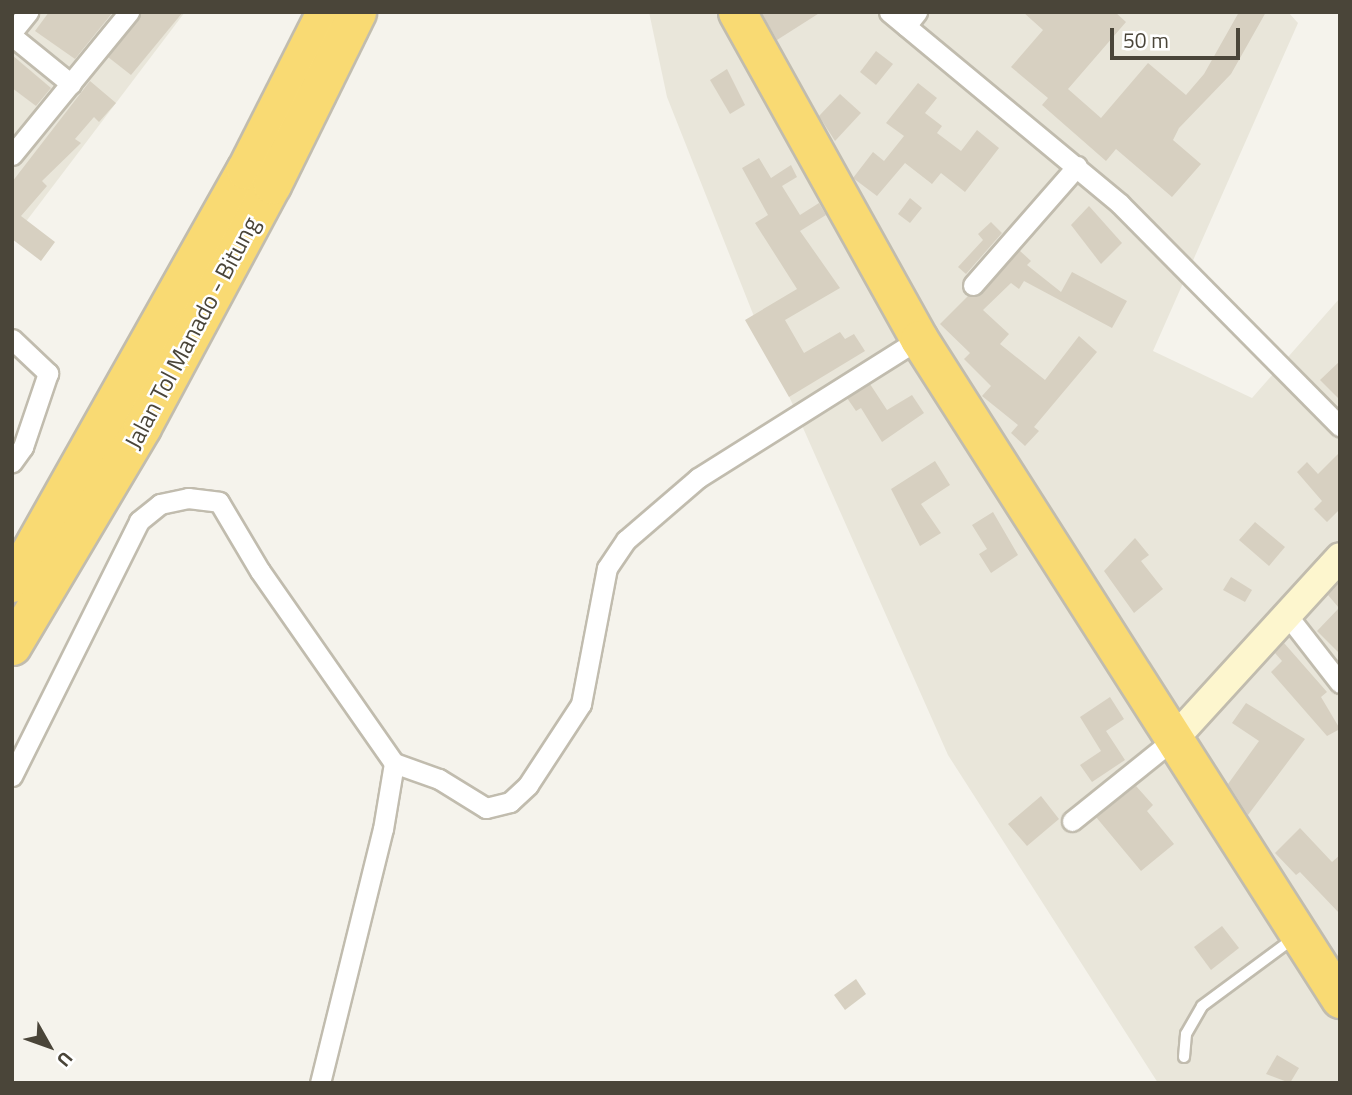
<!DOCTYPE html>
<html>
<head>
<meta charset="utf-8">
<style>
  body { margin:0 }
  #map { position:relative; width:1352px; height:1095px; overflow:hidden; background:#f5f3ec; font-family:"Titillium Web",sans-serif }
  div>[style] { position:absolute }
  .residential>* { inset:0; background:#e9e6da }
  .building>* { inset:0; background:#d7d0c1 }
  .roads { filter:drop-shadow(2px 0 #c1bcae) drop-shadow(-2px 0 #c1bcae) drop-shadow(0 2px #c1bcae) drop-shadow(0 -2px #c1bcae) }
  .lane>* { height:10px; margin:-5px; padding:0 5px; transform-origin:5px; border-radius:5px; background:#fff }
  .street>* { height:19px; margin:-9.5px; padding:0 9.5px; transform-origin:9.5px; border-radius:9.5px; background:#fff }
  .secondary>* { height:28px; margin:-14px; padding:0 14px; transform-origin:14px; border-radius:14px; background:#fdf6ce }
  .highway>* { height:37px; margin:-18.5px; padding:0 18.5px; transform-origin:18.5px; border-radius:18.5px; background:#f9da73 }
  span { translate:-50% -50%; white-space:nowrap; text-align:center; line-height:1.15; -webkit-text-stroke:5px #fff; paint-order:stroke }
  .street-label { font-size:24px; color:#4a4539 }
  .frame { position:absolute; inset:0; border:14px solid #4a4539; pointer-events:none }
  .north { position:absolute; left:14px; top:1011px; width:70px; height:70px; -webkit-text-stroke:5px #fff; paint-order:stroke; rotate:130deg; font-size:19px; font-weight:700; line-height:28px; text-align:center; color:#4a4539 }
  .north::after { content:''; display:block; margin:auto; width:24px; height:32px; background:#4a4539; clip-path:polygon(50% 0,100% 100%,50% 72%,0 100%) }
  .scale { position:absolute; left:1110px; top:28px; width:130px; height:32px; box-sizing:border-box; border:4px solid #4a4539; border-top:0; padding-left:9px; font-size:21px; line-height:24px; white-space:nowrap; color:#4a4539; -webkit-text-stroke:5px #fff; paint-order:stroke }
</style>
</head>
<body>
<div id="map">
  <div class="residential">
    <div style="clip-path:polygon(12px 12px,185px 12px,12px 240px)"></div>
    <div style="clip-path:polygon(649px 12px,1288px 12px,1298px 23px,1153px 351px,1252px 398px,1340px 298px,1340px 1083px,1158px 1083px,948px 755px,757px 324px,667px 97px)"></div>
  </div>
  <div class="building">
    <div style="clip-path:polygon(49px 12px,113px 12px,75px 59px,35px 31px)"></div>
    <div style="clip-path:polygon(141px 12px,183px 12px,131px 75px,108px 57px)"></div>
    <div style="clip-path:polygon(761px 12px,821px 12px,777px 40px)"></div>
    <div style="clip-path:polygon(1023px 12px,1115px 12px,1126px 22px,1068px 89px,1101px 118px,1148px 63px,1186px 95px,1204px 74px,1239px 12px,1266px 12px,1231px 74px,1179px 128px,1173px 140px,1201px 164px,1172px 197px,1116px 149px,1106px 161px,1042px 105px,1048px 98px,1011px 67px,1043px 30px)"></div>
    <div style="clip-path:polygon(876px 51px,893px 64px,876px 85px,860px 72px)"></div>
    <div style="clip-path:polygon(12px 55px,51px 88px,36px 106px,12px 88px)"></div>
    <div style="clip-path:polygon(727px 69px,745px 105px,730px 114px,710px 80px)"></div>
    <div style="clip-path:polygon(90px 81px,116px 103px,99px 122px,94px 117px,75px 139px,81px 143px,42px 181px,47px 186px,21px 216px,55px 242px,41px 261px,12px 239px,12px 182px)"></div>
    <div style="clip-path:polygon(918px 83px,937px 98px,925px 113px,942px 126px,937px 133px,961px 151px,977px 130px,999px 148px,965px 192px,941px 173px,932px 184px,905px 163px,877px 196px,853px 178px,873px 152px,884px 161px,904px 136px,886px 123px)"></div>
    <div style="clip-path:polygon(840px 94px,861px 113px,835px 141px,819px 116px)"></div>
    <div style="clip-path:polygon(759px 158px,771px 178px,791px 165px,797px 177px,782px 186px,800px 215px,819px 203px,826px 215px,800px 231px,840px 288px,785px 320px,804px 353px,840px 332px,845px 339px,854px 334px,865px 351px,789px 397px,745px 320px,797px 289px,755px 223px,768px 215px,742px 168px)"></div>
    <div style="clip-path:polygon(910px 198px,922px 208px,910px 223px,898px 214px)"></div>
    <div style="clip-path:polygon(1089px 206px,1122px 243px,1101px 264px,1071px 225px)"></div>
    <div style="clip-path:polygon(991px 222px,1002px 233px,966px 274px,958px 267px,983px 240px,978px 234px)"></div>
    <div style="clip-path:polygon(1019px 250px,1031px 261px,1027px 265px,1061px 292px,1072px 272px,1127px 301px,1112px 328px,1024px 281px,1019px 289px,1011px 283px,983px 310px,1009px 334px,1000px 344px,1045px 380px,1079px 336px,1097px 352px,1034px 427px,1039px 431px,1025px 446px,1011px 433px,1018px 425px,982px 396px,991px 386px,964px 359px,970px 353px,940px 324px,968px 296px,982px 293px)"></div>
    <div style="clip-path:polygon(1340px 361px,1340px 400px,1320px 380px)"></div>
    <div style="clip-path:polygon(870px 384px,887px 410px,912px 395px,924px 413px,882px 442px,861px 408px,856px 411px,847px 398px)"></div>
    <div style="clip-path:polygon(1340px 452px,1340px 509px,1327px 522px,1314px 509px,1322px 501px,1297px 472px,1307px 462px,1318px 474px)"></div>
    <div style="clip-path:polygon(935px 461px,950px 485px,921px 504px,941px 533px,920px 546px,891px 489px)"></div>
    <div style="clip-path:polygon(993px 512px,1018px 555px,991px 573px,979px 554px,987px 549px,972px 525px)"></div>
    <div style="clip-path:polygon(1255px 522px,1285px 547px,1269px 566px,1239px 540px)"></div>
    <div style="clip-path:polygon(1135px 538px,1149px 555px,1141px 561px,1163px 589px,1134px 613px,1104px 571px)"></div>
    <div style="clip-path:polygon(1231px 577px,1252px 590px,1245px 602px,1223px 590px)"></div>
    <div style="clip-path:polygon(1340px 582px,1340px 654px,1317px 631px,1339px 608px,1328px 595px)"></div>
    <div style="clip-path:polygon(1284px 643px,1327px 692px,1321px 697px,1340px 729px,1327px 736px,1271px 672px,1282px 661px,1275px 653px)"></div>
    <div style="clip-path:polygon(1110px 697px,1124px 719px,1106px 731px,1125px 760px,1092px 782px,1080px 765px,1101px 751px,1080px 717px)"></div>
    <div style="clip-path:polygon(1246px 703px,1305px 739px,1248px 815px,1228px 784px,1259px 741px,1232px 723px)"></div>
    <div style="clip-path:polygon(1136px 786px,1153px 805px,1147px 811px,1174px 844px,1141px 871px,1096px 817px)"></div>
    <div style="clip-path:polygon(1041px 796px,1059px 819px,1027px 846px,1008px 824px)"></div>
    <div style="clip-path:polygon(1300px 828px,1332px 862px,1340px 855px,1340px 914px,1300px 872px,1296px 875px,1275px 853px)"></div>
    <div style="clip-path:polygon(1222px 926px,1239px 948px,1211px 970px,1194px 947px)"></div>
    <div style="clip-path:polygon(856px 979px,866px 994px,845px 1010px,834px 995px)"></div>
    <div style="clip-path:polygon(1277px 1055px,1299px 1068px,1290px 1083px,1266px 1074px)"></div>
  </div>
  <div class="roads">
    <div class="lane">
      <div style="left:1184px;top:1057px;width:23px;rotate:-85deg"></div>
      <div style="left:1186px;top:1034px;width:32px;rotate:-60deg"></div>
      <div style="left:1202px;top:1006px;width:114px;rotate:-36.5deg"></div>
    </div>
    <div class="street">
      <div style="left:889px;top:12px;width:300px;rotate:39.7deg"></div>
      <div style="left:1120px;top:204px;width:313px;rotate:45.3deg"></div>
      <div style="left:906px;top:26px;width:18px;rotate:-52deg"></div>
      <div style="left:12px;top:32px;width:26px;rotate:-51deg"></div>
      <div style="left:12px;top:36px;width:76px;rotate:39.1deg"></div>
      <div style="left:12px;top:155px;width:185px;rotate:-50.7deg"></div>
      <div style="left:973px;top:285px;width:158px;rotate:-48.8deg"></div>
      <div style="left:12px;top:339px;width:50px;rotate:43.4deg"></div>
      <div style="left:48px;top:373px;width:78px;rotate:108.7deg"></div>
      <div style="left:23px;top:447px;width:19px;rotate:126deg"></div>
      <div style="left:1287px;top:615px;width:86px;rotate:52.1deg"></div>
      <div style="left:12px;top:776px;width:285px;rotate:-63.5deg"></div>
      <div style="left:139px;top:521px;width:27px;rotate:-39deg"></div>
      <div style="left:160px;top:504px;width:29px;rotate:-12deg"></div>
      <div style="left:188px;top:498px;width:31px;rotate:7deg"></div>
      <div style="left:219px;top:502px;width:80px;rotate:59.3deg"></div>
      <div style="left:260px;top:571px;width:234px;rotate:55.1deg"></div>
      <div style="left:394px;top:763px;width:48px;rotate:19.6deg"></div>
      <div style="left:439px;top:779px;width:55px;rotate:31.7deg"></div>
      <div style="left:486px;top:808px;width:25px;rotate:-14deg"></div>
      <div style="left:510px;top:802px;width:25px;rotate:-43deg"></div>
      <div style="left:528px;top:785px;width:97px;rotate:-56.8deg"></div>
      <div style="left:581px;top:704px;width:138px;rotate:-79.2deg"></div>
      <div style="left:607px;top:568px;width:34px;rotate:-56deg"></div>
      <div style="left:626px;top:540px;width:95px;rotate:-40.7deg"></div>
      <div style="left:698px;top:478px;width:261px;rotate:-32.2deg"></div>
      <div style="left:1072px;top:821px;width:131px;rotate:-38.8deg"></div>
      <div style="left:320px;top:1083px;width:262px;rotate:-76.1deg"></div>
      <div style="left:383px;top:829px;width:67px;rotate:-80.5deg"></div>
    </div>
    <div class="secondary">
      <div style="left:1174px;top:739px;width:246px;rotate:-47.6deg"></div>
    </div>
    <div class="highway">
      <div style="left:737px;top:12px;width:374px;rotate:60.9deg"></div>
      <div style="left:919px;top:339px;width:783px;rotate:57.47deg"></div>
      <div style="left:12px;top:583px;width:474px;rotate:-60.6deg"></div>
      <div style="left:245px;top:170px;width:177px;rotate:-63.1deg"></div>
      <div style="left:12px;top:646px;width:255px;rotate:-59.3deg"></div>
      <div style="left:142px;top:427px;width:275px;rotate:-61.8deg"></div>
      <div style="left:272px;top:185px;width:193px;rotate:-63.8deg"></div>
    </div>
  </div>
  <div class="street-label">
    <span style="left:192px;top:333px;rotate:-62deg">Jalan Tol Manado - Bitung</span>
  </div>
  <div class="frame"></div>
  <div class="north">U</div>
  <div class="scale">50 m</div>
</div>
</body>
</html>
